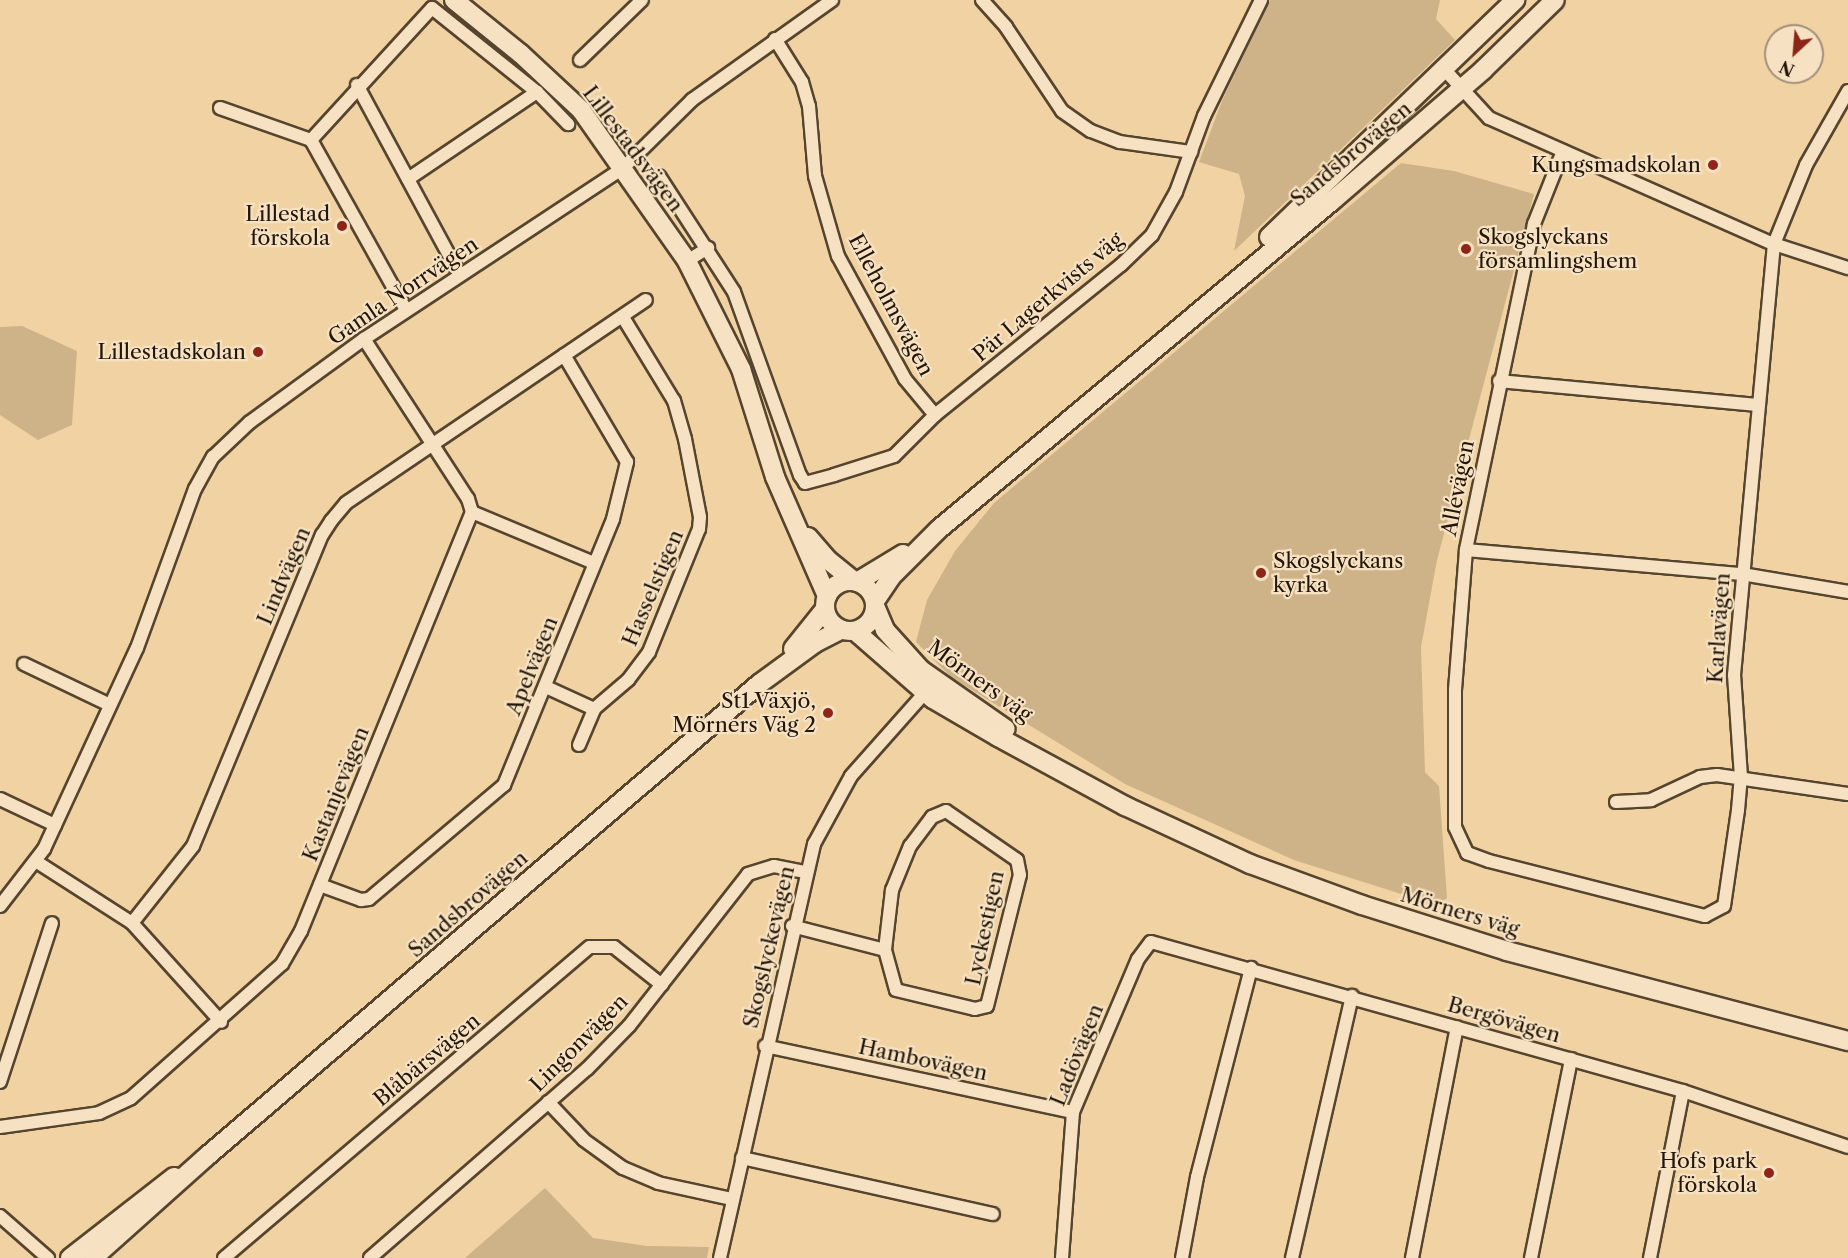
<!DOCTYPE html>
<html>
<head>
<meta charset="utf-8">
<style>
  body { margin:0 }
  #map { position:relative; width:1848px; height:1258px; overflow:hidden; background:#f1d2a3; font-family:"Libre Caslon Text",serif }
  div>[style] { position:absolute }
  .green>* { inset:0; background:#ceb288 }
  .roads { filter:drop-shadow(2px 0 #56452e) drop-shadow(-2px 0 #56452e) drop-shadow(0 2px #56452e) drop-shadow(0 -2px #56452e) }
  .street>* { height:12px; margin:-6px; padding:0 6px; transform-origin:6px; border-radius:6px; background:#f6e2c3 }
  .secondary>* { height:18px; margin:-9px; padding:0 9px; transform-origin:9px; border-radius:9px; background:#f6e2c3 }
  .secondary>.ring { margin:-9px; padding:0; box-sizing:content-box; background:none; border:18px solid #f6e2c3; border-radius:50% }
  .dots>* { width:16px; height:16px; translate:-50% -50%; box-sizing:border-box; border:3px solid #f6e2c3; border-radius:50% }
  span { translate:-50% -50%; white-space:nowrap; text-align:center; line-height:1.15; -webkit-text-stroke:4.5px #f6e2c3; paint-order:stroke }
  .street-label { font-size:21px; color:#231607 }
  .poi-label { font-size:21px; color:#231607 }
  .right { translate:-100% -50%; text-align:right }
  .left { translate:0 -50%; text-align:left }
  .north { position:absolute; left:1764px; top:24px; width:60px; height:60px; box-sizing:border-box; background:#f6e2c3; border:2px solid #a29078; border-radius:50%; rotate:206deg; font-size:16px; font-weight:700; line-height:24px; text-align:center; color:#231607 }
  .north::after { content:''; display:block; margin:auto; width:21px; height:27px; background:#8f2418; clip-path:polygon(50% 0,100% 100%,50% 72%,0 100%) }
</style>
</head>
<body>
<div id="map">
  <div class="green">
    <div style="clip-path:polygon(1270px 0,1440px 0,1436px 19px,1455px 40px,1234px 251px,1245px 196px,1239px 174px,1199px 162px,1222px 101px)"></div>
    <div style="clip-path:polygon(1401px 163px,1454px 171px,1534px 194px,1437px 560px,1421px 647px,1425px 772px,1439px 786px,1447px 898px,1436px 905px,1294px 860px,1125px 784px,951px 677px,916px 642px,927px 600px,955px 551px,994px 503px)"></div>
    <div style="clip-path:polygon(22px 326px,77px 351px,72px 425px,38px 440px,0 415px,0 327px)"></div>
    <div style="clip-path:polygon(545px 1188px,593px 1238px,647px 1246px,709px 1247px,707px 1258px,465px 1258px)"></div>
  </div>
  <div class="roads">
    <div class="street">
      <div style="left:982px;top:0;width:36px;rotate:48deg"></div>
      <div style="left:1006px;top:27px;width:101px;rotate:56.3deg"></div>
      <div style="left:1062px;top:111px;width:35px;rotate:35deg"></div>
      <div style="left:1091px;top:131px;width:31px;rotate:21deg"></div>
      <div style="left:1120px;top:142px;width:72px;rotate:8deg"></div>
      <div style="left:775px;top:39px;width:51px;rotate:57.9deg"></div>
      <div style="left:802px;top:82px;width:25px;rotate:74deg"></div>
      <div style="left:809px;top:106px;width:70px;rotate:85.1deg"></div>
      <div style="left:815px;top:176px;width:83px;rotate:74deg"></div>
      <div style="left:838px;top:256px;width:140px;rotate:61.4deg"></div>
      <div style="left:905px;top:379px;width:47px;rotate:50.2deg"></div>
      <div style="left:580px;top:60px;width:86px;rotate:-44.1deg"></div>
      <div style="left:1445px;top:70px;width:65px;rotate:47.5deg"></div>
      <div style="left:1489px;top:118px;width:312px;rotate:23.9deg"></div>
      <div style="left:1774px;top:244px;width:78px;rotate:18deg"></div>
      <div style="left:357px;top:85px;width:215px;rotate:61.6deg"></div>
      <div style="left:220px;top:108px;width:96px;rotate:19.4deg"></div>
      <div style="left:311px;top:140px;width:179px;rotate:-47.5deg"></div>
      <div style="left:432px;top:8px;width:134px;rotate:38.7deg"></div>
      <div style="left:537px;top:92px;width:45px;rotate:45.9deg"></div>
      <div style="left:311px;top:140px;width:195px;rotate:60.8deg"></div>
      <div style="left:1563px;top:151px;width:79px;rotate:111.7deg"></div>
      <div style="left:1534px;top:224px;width:333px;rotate:101.8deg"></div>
      <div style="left:1466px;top:550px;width:140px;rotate:94.5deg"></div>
      <div style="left:1455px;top:690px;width:137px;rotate:90deg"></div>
      <div style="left:1455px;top:827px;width:29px;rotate:65deg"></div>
      <div style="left:1467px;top:853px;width:23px;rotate:20deg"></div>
      <div style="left:1489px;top:861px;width:223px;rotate:14.3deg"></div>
      <div style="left:1705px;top:916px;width:21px;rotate:-28deg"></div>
      <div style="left:1724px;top:906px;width:97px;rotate:-81.7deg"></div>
      <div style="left:1738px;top:810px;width:33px;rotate:-85deg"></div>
      <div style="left:1741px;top:777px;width:102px;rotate:-93.9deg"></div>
      <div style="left:1734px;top:675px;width:433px;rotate:-84.7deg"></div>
      <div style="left:1774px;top:244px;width:85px;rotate:-67.9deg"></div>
      <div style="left:1806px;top:165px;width:85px;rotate:-60.4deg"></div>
      <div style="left:659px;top:176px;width:138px;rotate:57.1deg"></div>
      <div style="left:734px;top:292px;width:195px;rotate:70.2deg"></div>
      <div style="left:800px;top:475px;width:9px;rotate:58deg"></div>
      <div style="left:805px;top:483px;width:30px;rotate:-15deg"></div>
      <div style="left:834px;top:475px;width:63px;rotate:-17.6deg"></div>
      <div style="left:894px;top:456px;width:58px;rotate:-45deg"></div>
      <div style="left:935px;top:415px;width:239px;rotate:-38.9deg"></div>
      <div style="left:1121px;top:265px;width:43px;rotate:-44.1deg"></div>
      <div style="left:1152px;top:235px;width:49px;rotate:-60.8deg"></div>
      <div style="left:1176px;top:192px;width:81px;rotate:-69.8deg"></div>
      <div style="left:1204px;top:116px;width:129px;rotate:-63.8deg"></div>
      <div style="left:408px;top:179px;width:156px;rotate:-34deg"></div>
      <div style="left:687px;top:261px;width:25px;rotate:-32deg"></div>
      <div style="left:1499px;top:381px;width:259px;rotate:5.3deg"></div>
      <div style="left:472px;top:512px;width:132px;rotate:22.7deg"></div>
      <div style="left:1466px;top:550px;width:277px;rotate:5deg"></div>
      <div style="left:1742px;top:574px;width:108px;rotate:9.6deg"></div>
      <div style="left:24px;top:664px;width:95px;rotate:25.5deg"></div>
      <div style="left:546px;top:687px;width:53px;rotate:24.6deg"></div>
      <div style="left:594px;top:709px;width:45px;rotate:-40.5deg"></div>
      <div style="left:628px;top:680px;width:35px;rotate:-53deg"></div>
      <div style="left:649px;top:652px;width:133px;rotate:-67.9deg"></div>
      <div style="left:699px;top:529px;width:12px;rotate:-85deg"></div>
      <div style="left:700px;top:517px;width:79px;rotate:-100.9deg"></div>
      <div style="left:685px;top:439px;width:40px;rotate:-106deg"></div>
      <div style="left:674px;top:401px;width:98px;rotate:-121.3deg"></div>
      <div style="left:579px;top:745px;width:39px;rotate:-67deg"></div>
      <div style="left:0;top:799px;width:61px;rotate:25.3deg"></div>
      <div style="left:1616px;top:802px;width:35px;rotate:-3deg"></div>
      <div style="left:1651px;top:800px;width:54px;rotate:-25.1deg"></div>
      <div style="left:1700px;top:777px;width:17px;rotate:-7deg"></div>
      <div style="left:1717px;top:775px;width:132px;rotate:8.3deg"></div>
      <div style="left:37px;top:862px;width:113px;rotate:32.7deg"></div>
      <div style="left:132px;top:923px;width:133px;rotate:48deg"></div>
      <div style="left:320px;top:885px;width:44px;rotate:20.1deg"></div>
      <div style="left:361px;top:900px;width:8px;rotate:-7deg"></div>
      <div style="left:369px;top:899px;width:177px;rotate:-40.2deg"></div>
      <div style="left:504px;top:785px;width:287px;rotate:-67.7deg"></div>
      <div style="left:613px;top:519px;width:59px;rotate:-76.2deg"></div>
      <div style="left:627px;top:462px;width:124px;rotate:-120.5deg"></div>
      <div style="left:0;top:906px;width:72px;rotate:-52.3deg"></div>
      <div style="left:44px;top:849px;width:221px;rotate:-65.2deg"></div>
      <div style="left:137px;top:648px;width:169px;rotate:-70deg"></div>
      <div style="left:195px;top:489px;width:37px;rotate:-61deg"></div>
      <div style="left:213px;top:457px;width:51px;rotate:-43.4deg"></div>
      <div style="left:250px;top:422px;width:141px;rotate:-36.1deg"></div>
      <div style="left:364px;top:339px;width:310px;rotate:-33.4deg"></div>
      <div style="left:623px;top:168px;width:97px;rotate:-44.6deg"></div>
      <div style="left:692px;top:100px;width:172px;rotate:-35.5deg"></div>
      <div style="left:132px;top:923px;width:98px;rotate:-51.6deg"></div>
      <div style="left:193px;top:846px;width:337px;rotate:-67.5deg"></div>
      <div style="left:322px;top:535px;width:17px;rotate:-57deg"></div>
      <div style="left:331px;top:521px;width:23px;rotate:-50deg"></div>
      <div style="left:346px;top:503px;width:362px;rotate:-34.1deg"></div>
      <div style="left:792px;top:926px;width:96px;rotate:14.5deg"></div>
      <div style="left:885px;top:950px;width:41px;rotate:74.6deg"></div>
      <div style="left:896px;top:990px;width:81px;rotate:13.5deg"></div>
      <div style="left:975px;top:1009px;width:12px;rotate:-14deg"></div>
      <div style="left:987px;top:1006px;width:135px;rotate:-75.9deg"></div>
      <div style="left:1020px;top:875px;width:15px;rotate:-101deg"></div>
      <div style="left:1017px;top:860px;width:86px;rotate:-145.4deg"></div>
      <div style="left:946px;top:811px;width:15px;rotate:157deg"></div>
      <div style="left:932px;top:817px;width:36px;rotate:127deg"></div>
      <div style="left:910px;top:846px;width:48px;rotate:112.2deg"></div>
      <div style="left:892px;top:890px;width:60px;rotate:96.7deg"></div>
      <div style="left:765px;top:1046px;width:315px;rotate:12.1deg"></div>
      <div style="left:0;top:1082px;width:167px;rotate:-71.9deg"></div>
      <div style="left:548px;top:1102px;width:52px;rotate:46.5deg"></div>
      <div style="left:584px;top:1140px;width:48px;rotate:35.7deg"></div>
      <div style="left:623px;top:1168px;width:38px;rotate:23deg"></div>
      <div style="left:658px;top:1183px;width:76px;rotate:12.2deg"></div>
      <div style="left:0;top:1127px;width:100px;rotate:-8deg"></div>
      <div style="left:99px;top:1113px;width:35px;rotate:-25deg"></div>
      <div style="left:131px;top:1098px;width:202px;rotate:-41.6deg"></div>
      <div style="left:282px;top:964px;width:38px;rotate:-60deg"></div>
      <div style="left:301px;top:931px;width:453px;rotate:-67.8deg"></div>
      <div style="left:472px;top:512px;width:14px;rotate:-107deg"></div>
      <div style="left:468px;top:499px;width:191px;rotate:-123deg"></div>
      <div style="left:742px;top:1158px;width:257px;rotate:12.6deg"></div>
      <div style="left:0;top:1216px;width:64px;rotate:41.2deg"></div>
      <div style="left:224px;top:1258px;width:480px;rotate:-40.4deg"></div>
      <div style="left:590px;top:947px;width:24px"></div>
      <div style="left:614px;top:947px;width:61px;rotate:38.4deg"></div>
      <div style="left:370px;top:1258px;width:288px;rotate:-41.1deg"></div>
      <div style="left:587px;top:1069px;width:60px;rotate:-45.7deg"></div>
      <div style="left:629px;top:1026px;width:193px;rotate:-51.9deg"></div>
      <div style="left:748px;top:874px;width:27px;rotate:-17deg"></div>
      <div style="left:774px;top:866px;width:32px;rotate:11deg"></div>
      <div style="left:720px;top:1258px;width:425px;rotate:-77.2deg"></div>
      <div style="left:814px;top:844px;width:77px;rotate:-61.4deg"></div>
      <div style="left:851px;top:776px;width:119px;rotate:-48.4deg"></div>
      <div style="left:1062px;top:1258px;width:146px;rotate:-85.7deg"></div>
      <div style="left:1073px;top:1112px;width:166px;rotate:-67deg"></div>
      <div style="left:1138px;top:959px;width:21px;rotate:-53deg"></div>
      <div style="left:1151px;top:942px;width:552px;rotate:15.65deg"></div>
      <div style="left:1683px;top:1091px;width:174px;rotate:18.7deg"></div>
      <div style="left:1182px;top:1258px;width:82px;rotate:-79.5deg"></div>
      <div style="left:1197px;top:1177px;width:216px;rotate:-75.5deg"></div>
      <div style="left:1292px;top:1258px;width:269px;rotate:-77.1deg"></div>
      <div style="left:1412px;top:1258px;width:235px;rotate:-79deg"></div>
      <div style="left:1531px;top:1258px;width:203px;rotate:-78.6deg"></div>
      <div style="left:1650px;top:1258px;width:170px;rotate:-78.8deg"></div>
    </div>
    <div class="secondary">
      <div style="left:454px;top:0;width:86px;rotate:38.9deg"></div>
      <div style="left:521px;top:54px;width:82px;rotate:43deg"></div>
      <div style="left:581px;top:110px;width:184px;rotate:54.9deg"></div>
      <div style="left:687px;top:261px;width:121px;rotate:63.4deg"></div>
      <div style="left:741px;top:369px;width:113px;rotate:72.5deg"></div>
      <div style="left:775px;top:477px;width:130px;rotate:66.4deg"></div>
      <div style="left:1269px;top:237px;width:342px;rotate:-43.9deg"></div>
      <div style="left:808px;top:537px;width:30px;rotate:49deg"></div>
      <div style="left:828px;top:560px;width:33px;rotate:39deg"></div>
      <div class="ring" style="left:825px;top:581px;width:32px;height:32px"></div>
      <div style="left:857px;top:582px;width:54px;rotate:-31.3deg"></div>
      <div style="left:875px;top:601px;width:29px;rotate:-56deg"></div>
      <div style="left:891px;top:577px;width:68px;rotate:-45deg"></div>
      <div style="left:939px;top:529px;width:512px;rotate:-39.85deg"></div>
      <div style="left:1332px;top:201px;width:200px;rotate:-40.9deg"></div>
      <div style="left:1483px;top:70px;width:100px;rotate:-44.2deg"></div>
      <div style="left:875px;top:606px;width:26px;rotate:67deg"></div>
      <div style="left:885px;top:630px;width:54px;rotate:48deg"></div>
      <div style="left:921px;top:670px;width:103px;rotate:34.8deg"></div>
      <div style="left:855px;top:631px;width:103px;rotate:41.1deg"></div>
      <div style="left:933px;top:699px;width:75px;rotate:30.3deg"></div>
      <div style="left:998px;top:737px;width:145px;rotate:28.5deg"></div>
      <div style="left:1125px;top:806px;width:138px;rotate:24.9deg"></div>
      <div style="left:1250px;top:864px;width:119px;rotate:20.1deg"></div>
      <div style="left:1362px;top:905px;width:152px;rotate:17.6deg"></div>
      <div style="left:1507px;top:951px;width:353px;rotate:14.8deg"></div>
      <div style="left:793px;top:649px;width:51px;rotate:-51.3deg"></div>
      <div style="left:70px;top:1258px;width:132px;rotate:-37.9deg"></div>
      <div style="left:93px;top:1258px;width:152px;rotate:-41.8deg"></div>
      <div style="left:206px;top:1157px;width:728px;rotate:-40.54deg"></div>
      <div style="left:759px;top:684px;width:69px;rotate:-36.2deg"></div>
      <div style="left:815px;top:643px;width:29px;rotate:-27deg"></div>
    </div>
  </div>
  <div class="dots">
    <div style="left:1713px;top:165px;background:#8f2418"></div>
    <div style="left:342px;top:226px;background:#8f2418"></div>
    <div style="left:1466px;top:249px;background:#8f2418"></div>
    <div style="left:258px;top:352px;background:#8f2418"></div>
    <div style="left:1261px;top:573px;background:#8f2418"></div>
    <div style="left:828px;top:713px;background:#8f2418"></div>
    <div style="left:1769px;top:1173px;background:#8f2418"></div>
  </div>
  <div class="street-label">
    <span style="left:633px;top:149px;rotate:53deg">Lillestadsvägen</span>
    <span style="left:1351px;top:154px;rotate:-40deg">Sandsbrovägen</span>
    <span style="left:403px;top:291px;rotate:-34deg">Gamla Norrvägen</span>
    <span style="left:1048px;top:297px;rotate:-40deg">Pär Lagerkvists väg</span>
    <span style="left:891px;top:305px;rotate:62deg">Elleholmsvägen</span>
    <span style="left:1458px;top:488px;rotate:-79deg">Allévägen</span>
    <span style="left:284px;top:576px;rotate:-67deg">Lindvägen</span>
    <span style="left:653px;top:588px;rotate:-67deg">Hasselstigen</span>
    <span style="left:1719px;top:628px;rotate:-86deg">Karlavägen</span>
    <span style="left:532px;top:666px;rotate:-68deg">Apelvägen</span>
    <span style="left:980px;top:681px;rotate:36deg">Mörners väg</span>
    <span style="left:336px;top:794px;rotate:-68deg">Kastanjevägen</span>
    <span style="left:468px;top:904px;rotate:-41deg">Sandsbrovägen</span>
    <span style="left:1460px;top:912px;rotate:17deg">Mörners väg</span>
    <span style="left:985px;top:928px;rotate:-78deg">Lyckestigen</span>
    <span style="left:769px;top:947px;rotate:-77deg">Skogslyckevägen</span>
    <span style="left:1504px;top:1020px;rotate:16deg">Bergövägen</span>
    <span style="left:579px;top:1043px;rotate:-45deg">Lingonvägen</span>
    <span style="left:1077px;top:1055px;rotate:-68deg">Ladövägen</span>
    <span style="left:427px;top:1060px;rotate:-40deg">Blåbärsvägen</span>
    <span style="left:923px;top:1060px;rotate:12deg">Hambovägen</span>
  </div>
  <div class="poi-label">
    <span class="right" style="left:1701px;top:165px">Kungsmadskolan</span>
    <span class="right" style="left:330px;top:226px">Lillestad<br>förskola</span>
    <span class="left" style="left:1478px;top:249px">Skogslyckans<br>församlingshem</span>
    <span class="right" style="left:246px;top:352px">Lillestadskolan</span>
    <span class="left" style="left:1273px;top:573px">Skogslyckans<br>kyrka</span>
    <span class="right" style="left:816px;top:713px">St1 Växjö,<br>Mörners Väg 2</span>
    <span class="right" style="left:1757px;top:1173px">Hofs park<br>förskola</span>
  </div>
  <div class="north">N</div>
</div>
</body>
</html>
